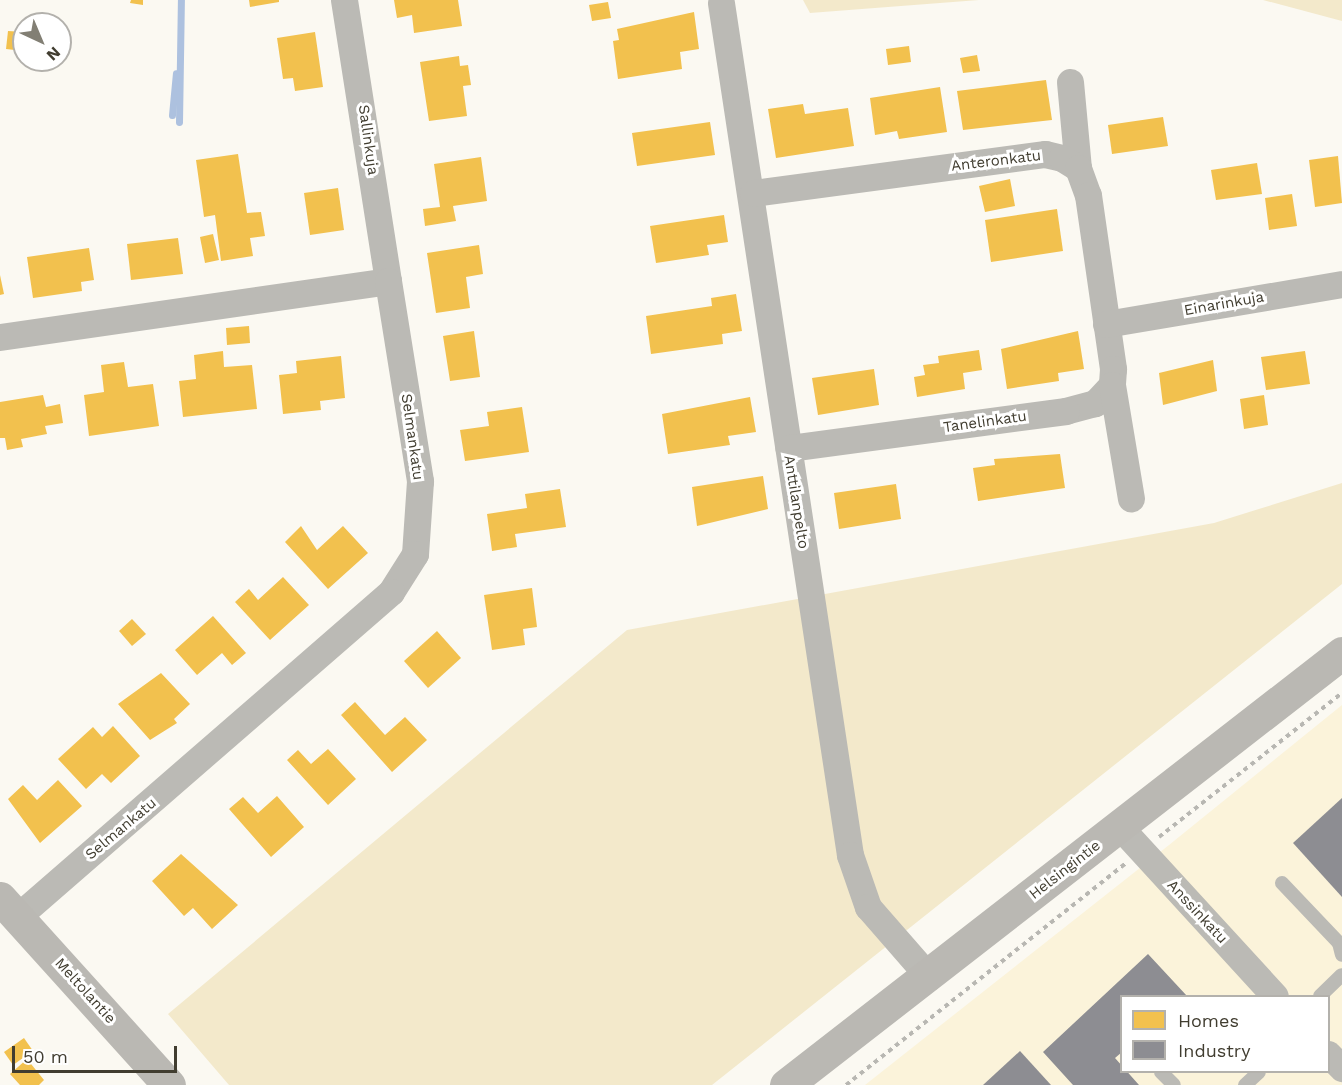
<!DOCTYPE html>
<html>
<head>
<meta charset="utf-8">
<style>
  body { margin:0 }
  #map { position:relative; width:1342px; height:1085px; overflow:hidden; background:#fbf9f2; font-family:"Work Sans",sans-serif }
  div>[style] { position:absolute }
  .built>* { inset:0; background:#fbf3da }
  .green>* { inset:0; background:#f3e9cb }
  .homes>* { inset:0; background:#f2c14e }
  .industry>* { inset:0; background:#8d8d92 }
  .stream>* { height:7px; margin:-3.5px; padding:0 3.5px; transform-origin:3.5px; border-radius:3.5px; background:#adc1df }
  .path>* { height:4px; margin-top:-2px; transform-origin:0; background:repeating-linear-gradient(90deg,#b8b7b2 0 4.5px,transparent 0 9px) }
  .lane>* { height:14px; margin:-7px; padding:0 7px; transform-origin:7px; border-radius:7px; background:#bbbab5 }
  .street>* { height:27px; margin:-13.5px; padding:0 13.5px; transform-origin:13.5px; border-radius:13.5px; background:#bbbab5 }
  .secondary>* { height:33px; margin:-16.5px; padding:0 16.5px; transform-origin:16.5px; border-radius:16.5px; background:#bab8b3 }
  span { translate:-50% -50%; white-space:nowrap; text-align:center; line-height:1.15; -webkit-text-stroke:6px #fff; paint-order:stroke }
  .street-label { font-size:15px; color:#413d30 }
  .legend { position:absolute; left:1120px; top:995px; width:210px; height:78px; box-sizing:border-box; background:#fff; border:2px solid #b3b1ac; margin:0; padding:8px 10px; list-style:none; font-size:18px; color:#413d30 }
  .legend li { display:flex; align-items:center; gap:12px; height:30px }
  .legend b { width:30px; border:2px solid #b3b1ac }
  .north { position:absolute; left:12px; top:12px; width:60px; height:60px; box-sizing:border-box; background:#fff; border:2px solid #b3b1ac; border-radius:50%; rotate:136deg; font-size:16px; font-weight:700; line-height:24px; text-align:center; color:#413d30 }
  .north::after { content:''; display:block; margin:auto; width:21px; height:27px; background:#827f74; clip-path:polygon(50% 0,100% 100%,50% 72%,0 100%) }
  .scale { position:absolute; left:12px; top:1046px; width:165px; height:27px; box-sizing:border-box; border:3px solid #413d30; border-top:0; padding-left:8px; font-size:18px; line-height:21px; white-space:nowrap; color:#413d30; -webkit-text-stroke:4px #fff; paint-order:stroke }
</style>
</head>
<body>
<div id="map">
  <div class="built">
    <div style="clip-path:polygon(evenodd,1342px 705px,1342px 1085px,865px 1085px,1169px 845px,1342px 705px,1122px 996px,1328px 996px,1328px 1072px,1122px 1072px,1122px 996px)"></div>
  </div>
  <div class="green">
    <div style="clip-path:polygon(803px 0,979px 0,810px 13px)"></div>
    <div style="clip-path:polygon(1263px 0,1342px 0,1342px 21px)"></div>
    <div style="clip-path:polygon(1342px 483px,1342px 584px,712px 1085px,229px 1085px,168px 1014px,627px 630px,1214px 523px)"></div>
  </div>
  <div class="homes">
    <div style="clip-path:polygon(131px 0,143px 0,143px 5px,130px 3px)"></div>
    <div style="clip-path:polygon(249px 0,279px 0,279px 2px,250px 7px)"></div>
    <div style="clip-path:polygon(394px 0,458px 0,462px 26px,414px 33px,412px 15px,397px 18px)"></div>
    <div style="clip-path:polygon(608px 2px,611px 18px,592px 21px,589px 5px)"></div>
    <div style="clip-path:polygon(694px 12px,699px 49px,680px 52px,682px 69px,618px 79px,613px 41px,619px 40px,617px 29px)"></div>
    <div style="clip-path:polygon(8px 31px,24px 32px,24px 51px,6px 49px)"></div>
    <div style="clip-path:polygon(315px 32px,323px 87px,295px 91px,293px 78px,283px 79px,277px 38px)"></div>
    <div style="clip-path:polygon(909px 46px,911px 62px,888px 65px,886px 49px)"></div>
    <div style="clip-path:polygon(977px 55px,980px 71px,963px 73px,960px 58px)"></div>
    <div style="clip-path:polygon(459px 56px,460px 66px,468px 65px,471px 85px,463px 86px,467px 116px,429px 121px,420px 62px)"></div>
    <div style="clip-path:polygon(1046px 80px,1052px 120px,963px 130px,957px 91px)"></div>
    <div style="clip-path:polygon(940px 87px,947px 132px,899px 139px,897px 131px,875px 135px,870px 98px)"></div>
    <div style="clip-path:polygon(803px 104px,805px 114px,848px 108px,854px 146px,776px 158px,768px 109px)"></div>
    <div style="clip-path:polygon(1163px 117px,1168px 146px,1112px 154px,1108px 125px)"></div>
    <div style="clip-path:polygon(710px 122px,715px 155px,637px 166px,632px 133px)"></div>
    <div style="clip-path:polygon(238px 154px,247px 213px,261px 212px,265px 236px,250px 238px,253px 256px,221px 261px,215px 215px,204px 217px,196px 160px)"></div>
    <div style="clip-path:polygon(1338px 156px,1342px 203px,1315px 207px,1309px 160px)"></div>
    <div style="clip-path:polygon(481px 157px,487px 201px,453px 206px,456px 221px,425px 226px,423px 209px,440px 207px,434px 164px)"></div>
    <div style="clip-path:polygon(1257px 163px,1262px 194px,1216px 200px,1211px 170px)"></div>
    <div style="clip-path:polygon(1010px 179px,1015px 206px,985px 212px,979px 186px)"></div>
    <div style="clip-path:polygon(338px 188px,344px 230px,310px 235px,304px 193px)"></div>
    <div style="clip-path:polygon(1292px 194px,1297px 226px,1269px 230px,1265px 198px)"></div>
    <div style="clip-path:polygon(1057px 209px,1063px 251px,991px 262px,985px 220px)"></div>
    <div style="clip-path:polygon(724px 215px,728px 242px,707px 245px,709px 255px,656px 263px,650px 226px)"></div>
    <div style="clip-path:polygon(213px 234px,219px 260px,205px 263px,200px 237px)"></div>
    <div style="clip-path:polygon(178px 238px,183px 274px,131px 280px,127px 244px)"></div>
    <div style="clip-path:polygon(479px 245px,483px 274px,466px 277px,470px 308px,436px 313px,427px 253px)"></div>
    <div style="clip-path:polygon(89px 248px,94px 280px,81px 282px,82px 291px,33px 298px,27px 257px)"></div>
    <div style="clip-path:polygon(0 275px,4px 294px,0 295px)"></div>
    <div style="clip-path:polygon(736px 294px,742px 331px,722px 334px,723px 344px,651px 354px,646px 316px,712px 306px,711px 298px)"></div>
    <div style="clip-path:polygon(249px 326px,250px 343px,227px 345px,226px 328px)"></div>
    <div style="clip-path:polygon(474px 331px,480px 377px,450px 381px,443px 336px)"></div>
    <div style="clip-path:polygon(1078px 331px,1084px 369px,1058px 373px,1059px 381px,1007px 389px,1001px 349px)"></div>
    <div style="clip-path:polygon(979px 350px,982px 370px,963px 373px,965px 389px,917px 397px,914px 377px,925px 375px,923px 365px,939px 363px,938px 356px)"></div>
    <div style="clip-path:polygon(223px 351px,224px 367px,252px 365px,257px 409px,183px 417px,179px 381px,196px 379px,194px 355px)"></div>
    <div style="clip-path:polygon(1305px 351px,1310px 384px,1266px 390px,1261px 357px)"></div>
    <div style="clip-path:polygon(341px 356px,345px 398px,320px 401px,321px 410px,283px 414px,279px 375px,297px 373px,296px 361px)"></div>
    <div style="clip-path:polygon(1213px 360px,1217px 391px,1163px 405px,1159px 373px)"></div>
    <div style="clip-path:polygon(124px 362px,128px 387px,153px 384px,159px 426px,89px 436px,84px 395px,104px 392px,101px 365px)"></div>
    <div style="clip-path:polygon(874px 369px,879px 405px,818px 415px,812px 378px)"></div>
    <div style="clip-path:polygon(43px 395px,46px 407px,60px 404px,63px 423px,45px 426px,47px 434px,21px 439px,23px 447px,7px 450px,5px 438px,0 438px,0 402px)"></div>
    <div style="clip-path:polygon(1264px 395px,1268px 425px,1244px 429px,1240px 399px)"></div>
    <div style="clip-path:polygon(750px 397px,756px 432px,728px 436px,730px 445px,668px 454px,662px 414px)"></div>
    <div style="clip-path:polygon(522px 407px,529px 452px,465px 461px,460px 430px,489px 426px,487px 412px)"></div>
    <div style="clip-path:polygon(1060px 454px,1065px 488px,978px 501px,973px 468px,995px 465px,994px 459px)"></div>
    <div style="clip-path:polygon(763px 476px,768px 509px,697px 526px,692px 487px)"></div>
    <div style="clip-path:polygon(896px 484px,901px 519px,839px 529px,834px 493px)"></div>
    <div style="clip-path:polygon(560px 489px,566px 527px,515px 534px,517px 547px,492px 551px,487px 514px,527px 508px,525px 494px)"></div>
    <div style="clip-path:polygon(301px 526px,317px 550px,343px 526px,368px 553px,328px 589px,285px 542px)"></div>
    <div style="clip-path:polygon(283px 577px,309px 605px,270px 640px,235px 602px,249px 589px,258px 600px)"></div>
    <div style="clip-path:polygon(532px 588px,537px 627px,523px 629px,525px 645px,492px 650px,484px 595px)"></div>
    <div style="clip-path:polygon(213px 616px,246px 653px,232px 665px,222px 653px,197px 675px,175px 650px)"></div>
    <div style="clip-path:polygon(132px 619px,146px 634px,132px 646px,119px 631px)"></div>
    <div style="clip-path:polygon(437px 631px,461px 658px,428px 688px,404px 661px)"></div>
    <div style="clip-path:polygon(161px 673px,190px 704px,174px 719px,177px 723px,150px 740px,118px 704px)"></div>
    <div style="clip-path:polygon(355px 702px,385px 735px,405px 717px,427px 740px,392px 772px,341px 715px)"></div>
    <div style="clip-path:polygon(113px 726px,140px 756px,111px 783px,102px 774px,86px 789px,58px 759px,93px 727px,102px 737px)"></div>
    <div style="clip-path:polygon(328px 749px,356px 779px,328px 805px,287px 760px,298px 750px,311px 764px)"></div>
    <div style="clip-path:polygon(58px 780px,82px 806px,40px 843px,8px 799px,23px 785px,37px 800px)"></div>
    <div style="clip-path:polygon(277px 796px,304px 827px,271px 857px,229px 809px,243px 797px,258px 813px)"></div>
    <div style="clip-path:polygon(181px 854px,238px 905px,212px 929px,193px 908px,184px 916px,152px 881px)"></div>
    <div style="clip-path:polygon(24px 1038px,33px 1051px,13px 1065px,4px 1052px)"></div>
    <div style="clip-path:polygon(27px 1059px,44px 1080px,39px 1085px,20px 1085px,10px 1074px)"></div>
  </div>
  <div class="industry">
    <div style="clip-path:polygon(1342px 798px,1342px 897px,1293px 843px)"></div>
    <div style="clip-path:polygon(1148px 954px,1187px 996px,1122px 996px,1122px 1052px,1115px 1058px,1139px 1085px,1073px 1085px,1043px 1052px)"></div>
    <div style="clip-path:polygon(1020px 1051px,1051px 1085px,983px 1085px)"></div>
  </div>
  <div class="stream">
    <div style="left:172px;top:115px;width:42px;rotate:-84.6deg"></div>
    <div style="left:179px;top:122px;width:122px;rotate:-89.1deg"></div>
  </div>
  <div class="path">
    <div style="left:1159px;top:837px;width:233px;rotate:-38.2deg"></div>
    <div style="left:846px;top:1085px;width:356px;rotate:-38.4deg"></div>
  </div>
  <div class="lane">
    <div style="left:1282px;top:883px;width:83px;rotate:46.5deg"></div>
    <div style="left:1339px;top:943px;width:12px;rotate:76deg"></div>
    <div style="left:1320px;top:996px;width:30px;rotate:-44deg"></div>
    <div style="left:1161px;top:1072px;width:18px;rotate:45deg"></div>
    <div style="left:1245px;top:1085px;width:19px;rotate:-43deg"></div>
  </div>
  <div class="street">
    <div style="left:344px;top:0;width:284px;rotate:81.1deg"></div>
    <div style="left:721px;top:3px;width:862px;rotate:81.39deg"></div>
    <div style="left:850px;top:855px;width:55px;rotate:70.9deg"></div>
    <div style="left:868px;top:907px;width:93px;rotate:48.9deg"></div>
    <div style="left:1070px;top:82px;width:86px;rotate:84.7deg"></div>
    <div style="left:753px;top:193px;width:295px;rotate:-7.6deg"></div>
    <div style="left:1045px;top:154px;width:17px;rotate:13deg"></div>
    <div style="left:1062px;top:158px;width:19px;rotate:32deg"></div>
    <div style="left:1078px;top:168px;width:29px;rotate:70deg"></div>
    <div style="left:1088px;top:195px;width:176px;rotate:81.8deg"></div>
    <div style="left:1113px;top:369px;width:16px;rotate:94deg"></div>
    <div style="left:1112px;top:385px;width:25px;rotate:133deg"></div>
    <div style="left:1095px;top:403px;width:30px;rotate:165deg"></div>
    <div style="left:1066px;top:411px;width:280px;rotate:172.4deg"></div>
    <div style="left:1106px;top:324px;width:239px;rotate:-9.6deg"></div>
    <div style="left:0;top:337px;width:392px;rotate:-8.2deg"></div>
    <div style="left:388px;top:281px;width:203px;rotate:80.9deg"></div>
    <div style="left:420px;top:481px;width:73px;rotate:93.9deg"></div>
    <div style="left:415px;top:554px;width:45px;rotate:122.3deg"></div>
    <div style="left:391px;top:592px;width:495px;rotate:139deg"></div>
    <div style="left:1112px;top:385px;width:115px;rotate:80.5deg"></div>
    <div style="left:1120px;top:827px;width:229px;rotate:47.5deg"></div>
    <div style="left:1328px;top:1054px;width:20px;rotate:45deg"></div>
  </div>
  <div class="secondary">
    <div style="left:0;top:898px;width:252px;rotate:47.9deg"></div>
    <div style="left:786px;top:1085px;width:704px;rotate:-37.85deg"></div>
  </div>
  <div class="street-label">
    <span style="left:368px;top:140px;rotate:82deg">Sallinkuja</span>
    <span style="left:996px;top:161px;rotate:-7deg">Anteronkatu</span>
    <span style="left:1224px;top:304px;rotate:-10deg">Einarinkuja</span>
    <span style="left:985px;top:422px;rotate:-8deg">Tanelinkatu</span>
    <span style="left:412px;top:437px;rotate:82deg">Selmankatu</span>
    <span style="left:796px;top:502px;rotate:81deg">Anttilanpelto</span>
    <span style="left:121px;top:829px;rotate:-40deg">Selmankatu</span>
    <span style="left:1065px;top:870px;rotate:-38deg">Helsingintie</span>
    <span style="left:1197px;top:912px;rotate:47deg">Anssinkatu</span>
    <span style="left:85px;top:991px;rotate:48deg">Meltolantie</span>
  </div>
  <ul class="legend">
  <li><b style="height:16px;background:#f2c14e"></b>Homes</li>
  <li><b style="height:16px;background:#8d8d92"></b>Industry</li>
  </ul>
  <div class="north">N</div>
  <div class="scale">50 m</div>
</div>
</body>
</html>
